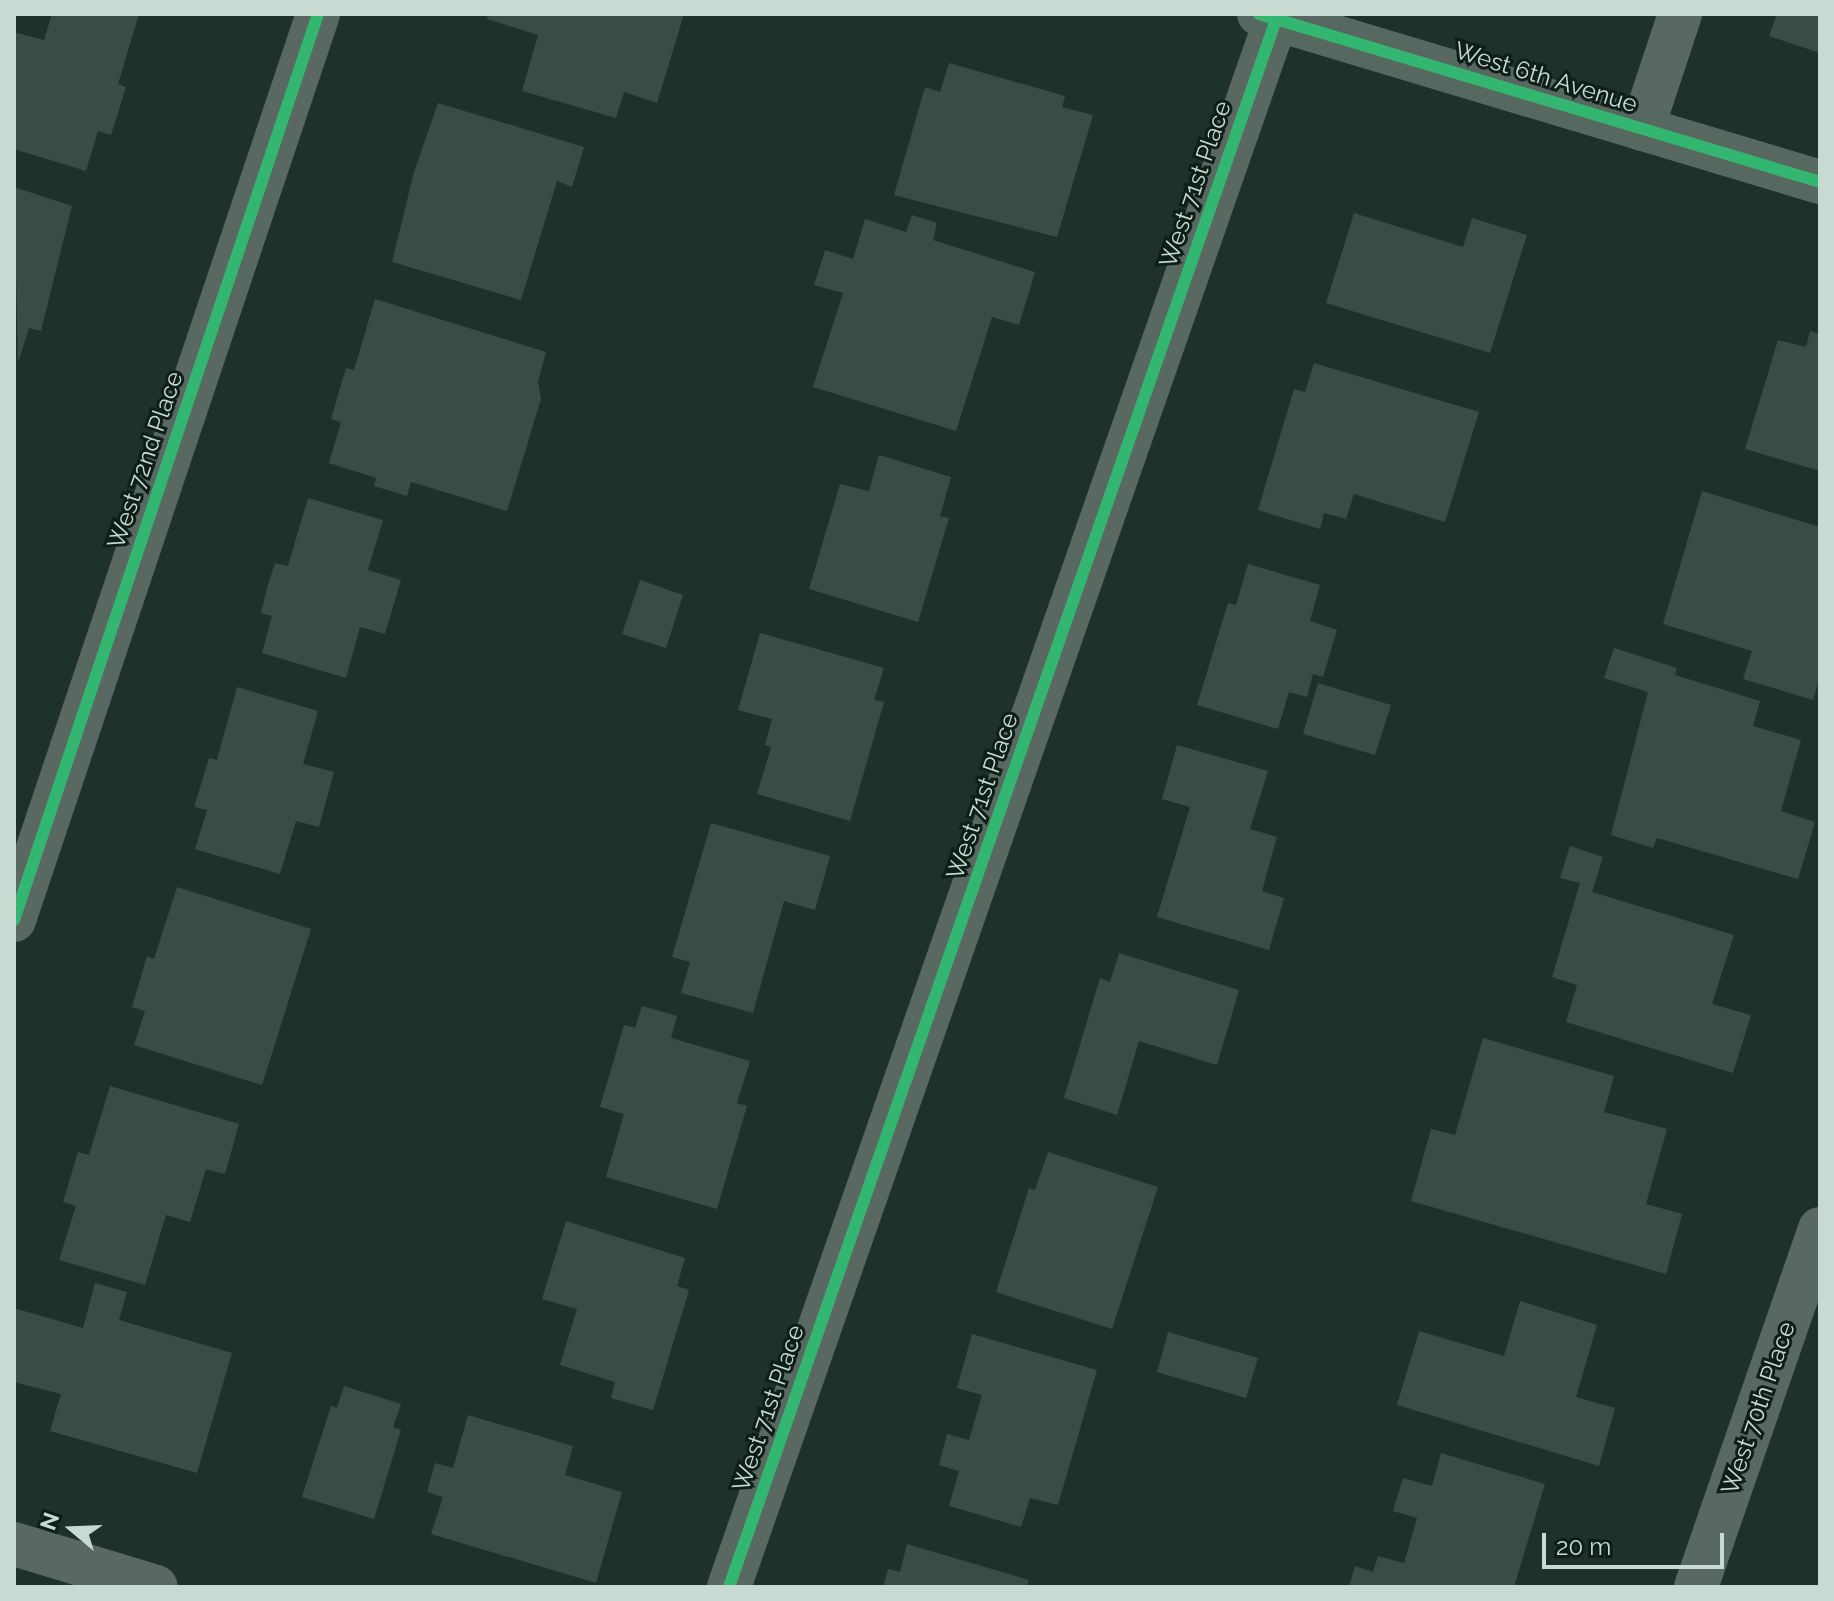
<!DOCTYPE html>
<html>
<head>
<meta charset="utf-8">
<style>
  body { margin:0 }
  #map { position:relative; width:1834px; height:1601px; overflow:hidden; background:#1e322b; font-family:Raleway,sans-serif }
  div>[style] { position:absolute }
  .building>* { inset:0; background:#3b4c45 }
  .street>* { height:44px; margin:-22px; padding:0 22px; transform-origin:22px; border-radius:22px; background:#5a6862 }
  .secondary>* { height:44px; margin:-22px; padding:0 22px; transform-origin:22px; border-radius:22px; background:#576861 }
  .cycleway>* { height:12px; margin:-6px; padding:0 6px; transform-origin:6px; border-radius:6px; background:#33b770 }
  span { translate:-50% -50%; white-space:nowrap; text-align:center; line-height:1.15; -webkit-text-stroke:6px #0f1e18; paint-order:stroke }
  .street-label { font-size:24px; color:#c8dbd2 }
  .frame { position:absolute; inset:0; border:16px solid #c8dbd2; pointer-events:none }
  .north { position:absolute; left:32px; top:1489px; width:80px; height:80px; -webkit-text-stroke:6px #0f1e18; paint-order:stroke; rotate:289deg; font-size:22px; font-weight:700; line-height:32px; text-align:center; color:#c8dbd2 }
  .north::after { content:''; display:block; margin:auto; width:28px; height:36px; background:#c8dbd2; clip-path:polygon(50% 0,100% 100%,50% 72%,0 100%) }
  .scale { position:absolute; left:1542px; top:1533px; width:182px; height:36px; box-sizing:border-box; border:4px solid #c8dbd2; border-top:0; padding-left:10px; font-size:24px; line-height:28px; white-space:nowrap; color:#c8dbd2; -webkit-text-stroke:6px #0f1e18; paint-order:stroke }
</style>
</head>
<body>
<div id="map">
  <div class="building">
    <div style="clip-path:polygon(52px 14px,139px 14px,118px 84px,126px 87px,111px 135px,98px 131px,86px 171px,14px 149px,14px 32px,44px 40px)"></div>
    <div style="clip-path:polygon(488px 14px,684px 14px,657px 103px,624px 92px,616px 118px,522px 91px,538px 35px,487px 19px)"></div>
    <div style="clip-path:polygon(1777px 14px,1820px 14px,1820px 53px,1769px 36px)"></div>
    <div style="clip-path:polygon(949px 63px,1065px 96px,1062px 107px,1093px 115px,1057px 237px,894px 195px,925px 87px,940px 92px)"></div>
    <div style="clip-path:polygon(438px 103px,584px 147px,572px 187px,557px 181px,521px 300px,392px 262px,414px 172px)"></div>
    <div style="clip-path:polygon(14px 187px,72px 206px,41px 331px,29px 328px,18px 363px)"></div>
    <div style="clip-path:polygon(1354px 213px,1463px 247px,1472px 218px,1527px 235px,1490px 353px,1326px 303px)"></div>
    <div style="clip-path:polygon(912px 215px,937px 223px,933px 240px,1035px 272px,1019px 325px,992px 317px,956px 431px,813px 387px,843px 293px,814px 285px,825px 250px,853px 259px,865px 219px,906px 232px)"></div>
    <div style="clip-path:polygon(375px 299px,546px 352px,538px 382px,541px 399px,507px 511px,411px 482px,407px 496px,374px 486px,376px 478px,329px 463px,341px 422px,331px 419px,346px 368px,354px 370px)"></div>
    <div style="clip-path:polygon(1810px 331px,1820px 334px,1820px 471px,1745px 449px,1778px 340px,1806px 347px)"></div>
    <div style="clip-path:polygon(1314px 363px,1479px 412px,1445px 522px,1354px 494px,1346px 519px,1324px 513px,1320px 529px,1258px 510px,1294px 389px,1305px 392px)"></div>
    <div style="clip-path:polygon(879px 455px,951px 477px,940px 516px,949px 518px,918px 622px,809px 589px,840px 484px,869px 491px)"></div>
    <div style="clip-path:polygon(1702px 491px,1820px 527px,1820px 676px,1813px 700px,1743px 679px,1752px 651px,1663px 624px)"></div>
    <div style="clip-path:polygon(308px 498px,383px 520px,368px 570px,401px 580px,385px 634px,360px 627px,346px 678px,262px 653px,272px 616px,261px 613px,267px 588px,275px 563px,288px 566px)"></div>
    <div style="clip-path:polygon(1248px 564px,1320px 585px,1310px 621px,1337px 630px,1323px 677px,1313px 674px,1307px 697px,1289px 692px,1278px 729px,1197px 705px,1228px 603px,1236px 605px)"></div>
    <div style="clip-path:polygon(640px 580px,683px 595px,666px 648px,622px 634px)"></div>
    <div style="clip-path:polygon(760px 633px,884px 668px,874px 700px,884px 702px,850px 821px,757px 794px,771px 747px,765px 745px,772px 719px,738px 710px)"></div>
    <div style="clip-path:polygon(1614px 648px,1677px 668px,1675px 675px,1760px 701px,1753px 726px,1801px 740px,1781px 811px,1815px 822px,1798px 879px,1657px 838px,1653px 848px,1611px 835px,1648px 692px,1604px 678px)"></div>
    <div style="clip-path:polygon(1318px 683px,1391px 705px,1375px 755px,1303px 734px)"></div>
    <div style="clip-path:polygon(237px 687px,318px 711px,303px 764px,334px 772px,319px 827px,296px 821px,280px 874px,195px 849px,207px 810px,194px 807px,209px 758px,217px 760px)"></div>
    <div style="clip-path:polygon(1177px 745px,1268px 771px,1250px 829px,1277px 837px,1262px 891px,1284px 898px,1269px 950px,1157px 917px,1190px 807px,1162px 799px)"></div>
    <div style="clip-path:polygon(711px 823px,830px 856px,815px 910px,784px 901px,753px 1013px,681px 993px,690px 962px,672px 957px)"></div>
    <div style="clip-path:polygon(1570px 846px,1603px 857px,1592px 892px,1734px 935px,1712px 1004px,1751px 1015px,1733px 1073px,1566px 1022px,1577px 985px,1552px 977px,1580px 883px,1560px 878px)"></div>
    <div style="clip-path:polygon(177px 887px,311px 929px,262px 1085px,134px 1045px,145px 1011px,132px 1007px,147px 956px,154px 959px)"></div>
    <div style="clip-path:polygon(1119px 953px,1239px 990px,1217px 1065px,1139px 1041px,1117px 1115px,1064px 1098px,1100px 978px,1110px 982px)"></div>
    <div style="clip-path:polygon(642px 1006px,677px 1016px,671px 1038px,750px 1061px,737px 1103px,747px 1106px,717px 1209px,606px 1177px,624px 1114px,600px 1107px,624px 1025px,635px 1028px)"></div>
    <div style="clip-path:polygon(1483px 1038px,1614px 1076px,1604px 1112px,1667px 1129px,1646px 1204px,1682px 1214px,1666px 1274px,1411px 1201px,1431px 1129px,1455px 1135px)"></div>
    <div style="clip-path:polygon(110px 1086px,239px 1124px,225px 1174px,206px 1169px,190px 1222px,166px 1215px,145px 1285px,59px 1260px,76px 1206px,63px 1202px,78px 1152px,89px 1155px)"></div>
    <div style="clip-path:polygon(1048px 1152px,1158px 1187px,1112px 1329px,996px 1292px,1029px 1188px,1035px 1190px)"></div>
    <div style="clip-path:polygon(566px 1221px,685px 1258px,677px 1286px,689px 1290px,653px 1410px,611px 1398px,615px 1382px,560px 1365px,577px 1309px,542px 1299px)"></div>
    <div style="clip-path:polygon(95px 1283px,127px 1292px,119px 1320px,232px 1353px,197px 1473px,50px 1431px,61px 1394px,14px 1382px,14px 1308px,83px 1328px)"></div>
    <div style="clip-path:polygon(1520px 1301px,1597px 1325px,1576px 1397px,1615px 1408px,1599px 1466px,1397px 1405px,1419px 1331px,1504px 1356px)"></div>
    <div style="clip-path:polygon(1168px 1332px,1258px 1358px,1246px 1398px,1157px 1372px)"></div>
    <div style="clip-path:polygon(972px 1334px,1097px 1370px,1058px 1505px,1030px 1498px,1021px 1527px,949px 1506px,959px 1471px,939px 1465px,947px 1434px,969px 1440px,982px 1395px,957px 1388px)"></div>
    <div style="clip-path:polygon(344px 1386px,401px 1404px,393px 1427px,401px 1430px,374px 1519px,302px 1497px,331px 1406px,337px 1408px)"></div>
    <div style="clip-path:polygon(468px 1415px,573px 1446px,565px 1475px,622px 1492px,596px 1583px,431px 1534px,443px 1497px,427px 1492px,435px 1463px,453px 1468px)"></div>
    <div style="clip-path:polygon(1441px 1453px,1545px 1484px,1514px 1587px,1349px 1587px,1355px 1566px,1373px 1572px,1378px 1556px,1404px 1563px,1417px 1518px,1393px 1511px,1403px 1478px,1432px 1486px)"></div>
    <div style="clip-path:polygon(907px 1544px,1029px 1580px,1027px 1587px,883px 1587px,888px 1569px,900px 1572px)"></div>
  </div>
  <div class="street">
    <div style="left:1642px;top:129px;width:121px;rotate:-71.7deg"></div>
    <div style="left:14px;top:920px;width:956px;rotate:-71.45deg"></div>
    <div style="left:14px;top:1544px;width:148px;rotate:16.8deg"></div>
    <div style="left:729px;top:1587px;width:1666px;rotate:-70.76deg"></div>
    <div style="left:1696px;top:1587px;width:379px;rotate:-70.9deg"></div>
  </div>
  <div class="secondary">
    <div style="left:1259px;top:14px;width:586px;rotate:16.67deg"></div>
  </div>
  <div class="cycleway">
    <div style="left:1259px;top:14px;width:586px;rotate:16.67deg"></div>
    <div style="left:14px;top:920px;width:956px;rotate:-71.45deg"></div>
    <div style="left:729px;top:1587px;width:1666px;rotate:-70.76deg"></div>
  </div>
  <div class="street-label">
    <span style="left:1546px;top:77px;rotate:17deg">West 6th Avenue</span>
    <span style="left:1195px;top:184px;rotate:-71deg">West 71st Place</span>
    <span style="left:145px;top:460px;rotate:-71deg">West 72nd Place</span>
    <span style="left:982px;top:796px;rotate:-71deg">West 71st Place</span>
    <span style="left:768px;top:1408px;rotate:-71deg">West 71st Place</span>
    <span style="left:1758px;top:1408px;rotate:-71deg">West 70th Place</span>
  </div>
  <div class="frame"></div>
  <div class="north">N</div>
  <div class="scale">20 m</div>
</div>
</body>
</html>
